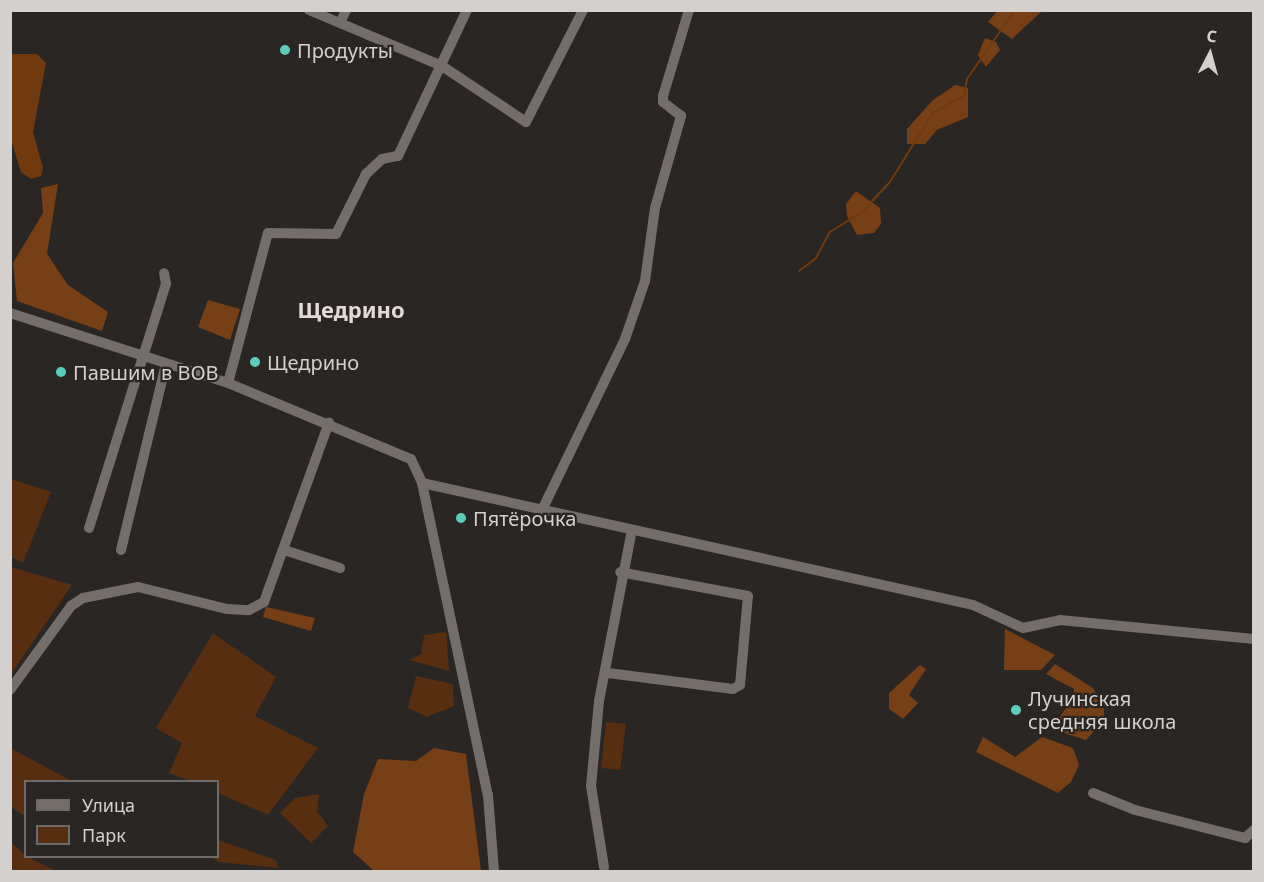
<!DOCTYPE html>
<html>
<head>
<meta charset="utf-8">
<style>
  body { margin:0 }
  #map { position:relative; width:1264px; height:882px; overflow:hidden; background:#2a2623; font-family:"Noto Sans",sans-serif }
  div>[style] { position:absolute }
  .green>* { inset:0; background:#572e10 }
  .forest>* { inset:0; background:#763f15 }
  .water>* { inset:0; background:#703a0e }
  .stream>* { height:2px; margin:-1px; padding:0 1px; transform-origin:1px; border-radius:1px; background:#703a0e }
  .minor>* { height:10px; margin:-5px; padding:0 5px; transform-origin:5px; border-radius:5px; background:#746e6b }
  .dots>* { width:16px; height:16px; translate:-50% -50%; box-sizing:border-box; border:3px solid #2a2623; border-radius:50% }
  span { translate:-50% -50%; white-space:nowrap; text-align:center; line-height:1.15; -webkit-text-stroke:4.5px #2a2623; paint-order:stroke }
  .poi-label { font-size:20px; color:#d3d0ce }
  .left { translate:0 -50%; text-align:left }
  .quarter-label { font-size:22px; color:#e1dbd7; font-weight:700 }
  .frame { position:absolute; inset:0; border:12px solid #d3d0ce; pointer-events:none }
  .legend { position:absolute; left:24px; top:780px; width:195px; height:78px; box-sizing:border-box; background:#2a2623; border:2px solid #6e6a67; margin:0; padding:8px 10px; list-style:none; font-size:18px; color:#d3d0ce }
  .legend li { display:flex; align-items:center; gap:12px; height:30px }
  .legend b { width:30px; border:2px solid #6e6a67 }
  .north { position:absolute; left:1180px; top:24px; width:60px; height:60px; -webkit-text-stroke:4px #2a2623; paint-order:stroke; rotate:6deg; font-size:16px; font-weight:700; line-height:24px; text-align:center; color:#d3d0ce }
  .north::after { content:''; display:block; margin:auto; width:21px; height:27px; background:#d3d0ce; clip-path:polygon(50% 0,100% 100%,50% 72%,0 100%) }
</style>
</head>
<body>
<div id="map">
  <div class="green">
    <div style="clip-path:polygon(11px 479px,51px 492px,23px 563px,11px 557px)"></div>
    <div style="clip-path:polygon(11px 567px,72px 585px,11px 674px,10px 567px)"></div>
    <div style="clip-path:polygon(446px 632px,449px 671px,409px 660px,421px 654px,424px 635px)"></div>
    <div style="clip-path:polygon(213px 633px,276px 677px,255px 716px,318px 748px,268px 815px,218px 793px,218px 782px,190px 781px,169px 773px,182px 743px,156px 728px)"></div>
    <div style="clip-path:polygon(416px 676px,453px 684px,454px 706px,427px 717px,408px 708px)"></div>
    <div style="clip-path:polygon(606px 722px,626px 724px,620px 770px,601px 768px)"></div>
    <div style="clip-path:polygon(10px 748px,72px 781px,26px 782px,25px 816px,11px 807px)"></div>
    <div style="clip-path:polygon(319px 794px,317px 811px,328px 826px,311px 843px,280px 813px,295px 798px)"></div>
    <div style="clip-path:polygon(218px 840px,276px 860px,278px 868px,218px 862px,212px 857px,218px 856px)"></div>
    <div style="clip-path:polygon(11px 842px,26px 856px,56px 871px,11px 871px)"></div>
  </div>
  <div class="forest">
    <div style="clip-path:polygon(998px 10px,1042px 10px,1042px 11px,1012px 39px,988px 22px)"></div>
    <div style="clip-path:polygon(985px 38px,996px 42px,1000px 50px,986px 67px,978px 55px)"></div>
    <div style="clip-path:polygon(955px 85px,968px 88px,968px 117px,937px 130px,925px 144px,907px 144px,907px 129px,933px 100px)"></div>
    <div style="clip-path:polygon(58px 184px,47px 254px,68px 285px,108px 312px,102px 331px,17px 301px,13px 263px,43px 213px,41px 188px)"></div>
    <div style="clip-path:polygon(856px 191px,880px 208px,881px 224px,874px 233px,857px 235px,847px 216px,846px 204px)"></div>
    <div style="clip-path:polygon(208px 300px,240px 309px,230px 340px,198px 327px)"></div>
    <div style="clip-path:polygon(266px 607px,315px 618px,311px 631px,263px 617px)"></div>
    <div style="clip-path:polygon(1005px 629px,1055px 655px,1041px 670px,1004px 670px)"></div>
    <div style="clip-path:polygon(1055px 664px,1093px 688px,1104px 707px,1104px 720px,1086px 740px,1051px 729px,1074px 697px,1074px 689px,1046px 674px)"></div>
    <div style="clip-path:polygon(920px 665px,926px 669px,909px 695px,918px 703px,903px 719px,889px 709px,889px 693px)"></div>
    <div style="clip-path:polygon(983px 737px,1015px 757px,1042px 737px,1073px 748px,1079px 765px,1071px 782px,1058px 793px,976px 752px)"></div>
    <div style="clip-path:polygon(434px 748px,466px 754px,481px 871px,374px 871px,353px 852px,364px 794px,378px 759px,416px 761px)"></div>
  </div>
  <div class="water">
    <div style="clip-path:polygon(10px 54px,37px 54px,46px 63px,33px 132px,43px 168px,41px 176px,31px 179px,21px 172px,11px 140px)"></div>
  </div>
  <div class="stream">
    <div style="left:799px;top:271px;width:21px;rotate:-37deg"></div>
    <div style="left:816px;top:258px;width:30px;rotate:-62deg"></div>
    <div style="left:830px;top:232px;width:38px;rotate:-32deg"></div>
    <div style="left:862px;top:212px;width:41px;rotate:-47deg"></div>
    <div style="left:890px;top:182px;width:81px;rotate:-58.1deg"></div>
    <div style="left:933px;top:113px;width:35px;rotate:-29deg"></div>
    <div style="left:964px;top:96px;width:17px;rotate:-80deg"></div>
    <div style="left:967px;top:79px;width:84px;rotate:-55.2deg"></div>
  </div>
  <div class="minor">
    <div style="left:309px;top:10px;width:144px;rotate:22.8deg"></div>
    <div style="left:442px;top:66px;width:101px;rotate:33.7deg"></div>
    <div style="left:526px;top:122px;width:126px;rotate:-63deg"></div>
    <div style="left:340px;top:23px;width:14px;rotate:-65deg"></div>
    <div style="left:10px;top:313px;width:229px;rotate:17.8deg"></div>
    <div style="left:228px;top:383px;width:198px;rotate:22.6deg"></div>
    <div style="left:411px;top:459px;width:26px;rotate:65deg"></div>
    <div style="left:422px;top:483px;width:319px;rotate:78.1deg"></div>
    <div style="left:488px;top:795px;width:77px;rotate:85.5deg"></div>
    <div style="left:228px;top:383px;width:155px;rotate:-75.1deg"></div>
    <div style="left:268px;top:233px;width:68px;rotate:0.8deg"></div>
    <div style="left:336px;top:234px;width:67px;rotate:-63.4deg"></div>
    <div style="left:366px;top:174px;width:22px;rotate:-43deg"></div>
    <div style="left:382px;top:159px;width:16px;rotate:-11deg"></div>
    <div style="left:398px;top:156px;width:161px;rotate:-64.7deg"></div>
    <div style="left:422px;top:483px;width:564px;rotate:12.48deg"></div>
    <div style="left:973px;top:605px;width:55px;rotate:24.7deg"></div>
    <div style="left:1023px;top:628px;width:38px;rotate:-12deg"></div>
    <div style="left:1060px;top:620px;width:195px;rotate:5.6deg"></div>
    <div style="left:542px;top:510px;width:190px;rotate:-64.1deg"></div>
    <div style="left:625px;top:339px;width:61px;rotate:-71deg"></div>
    <div style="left:645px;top:281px;width:74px;rotate:-82.2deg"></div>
    <div style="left:655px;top:208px;width:96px;rotate:-74.2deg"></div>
    <div style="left:681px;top:116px;width:23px;rotate:-142deg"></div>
    <div style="left:663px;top:102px;width:6px;rotate:-90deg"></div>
    <div style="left:663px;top:96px;width:90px;rotate:-73.2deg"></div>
    <div style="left:89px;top:528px;width:256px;rotate:-72.5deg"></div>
    <div style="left:166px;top:284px;width:11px;rotate:-100deg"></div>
    <div style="left:121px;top:550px;width:191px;rotate:-76.4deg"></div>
    <div style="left:284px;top:550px;width:59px;rotate:17.8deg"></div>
    <div style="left:608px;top:673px;width:126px;rotate:7.3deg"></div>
    <div style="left:733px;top:689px;width:8px;rotate:-30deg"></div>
    <div style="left:740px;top:685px;width:89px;rotate:-84.9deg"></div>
    <div style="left:748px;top:596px;width:130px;rotate:-169.4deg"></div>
    <div style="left:10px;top:690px;width:104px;rotate:-54deg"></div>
    <div style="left:71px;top:606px;width:14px;rotate:-34deg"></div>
    <div style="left:83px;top:598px;width:56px;rotate:-11.3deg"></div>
    <div style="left:138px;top:587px;width:92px;rotate:13.9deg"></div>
    <div style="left:227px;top:609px;width:22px;rotate:3deg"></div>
    <div style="left:249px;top:610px;width:17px;rotate:-28deg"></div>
    <div style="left:264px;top:602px;width:191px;rotate:-70.1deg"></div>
    <div style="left:1093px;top:793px;width:45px;rotate:22deg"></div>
    <div style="left:1135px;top:810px;width:114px;rotate:14.3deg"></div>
    <div style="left:1245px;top:838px;width:12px;rotate:-42deg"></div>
    <div style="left:604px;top:867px;width:82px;rotate:-99.1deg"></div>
    <div style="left:591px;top:786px;width:85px;rotate:-84.6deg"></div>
    <div style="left:599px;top:701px;width:174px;rotate:-79.1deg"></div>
  </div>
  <div class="dots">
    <div style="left:285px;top:50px;background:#5bcebb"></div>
    <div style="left:255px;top:362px;background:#5bcebb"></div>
    <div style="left:61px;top:372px;background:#5bcebb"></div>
    <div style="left:461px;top:518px;background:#5bcebb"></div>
    <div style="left:1016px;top:710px;background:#5bcebb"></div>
  </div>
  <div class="poi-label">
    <span class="left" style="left:297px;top:50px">Продукты</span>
    <span class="left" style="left:267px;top:362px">Щедрино</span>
    <span class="left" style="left:73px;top:372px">Павшим в ВОВ</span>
    <span class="left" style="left:473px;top:518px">Пятёрочка</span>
    <span class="left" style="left:1028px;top:710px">Лучинская<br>средняя школа</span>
  </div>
  <div class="quarter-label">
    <span style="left:351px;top:310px">Щедрино</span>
  </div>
  <div class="frame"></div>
  <ul class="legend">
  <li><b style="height:8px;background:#746e6b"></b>Улица</li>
  <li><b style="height:16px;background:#572e10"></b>Парк</li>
  </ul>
  <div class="north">С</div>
</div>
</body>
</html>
